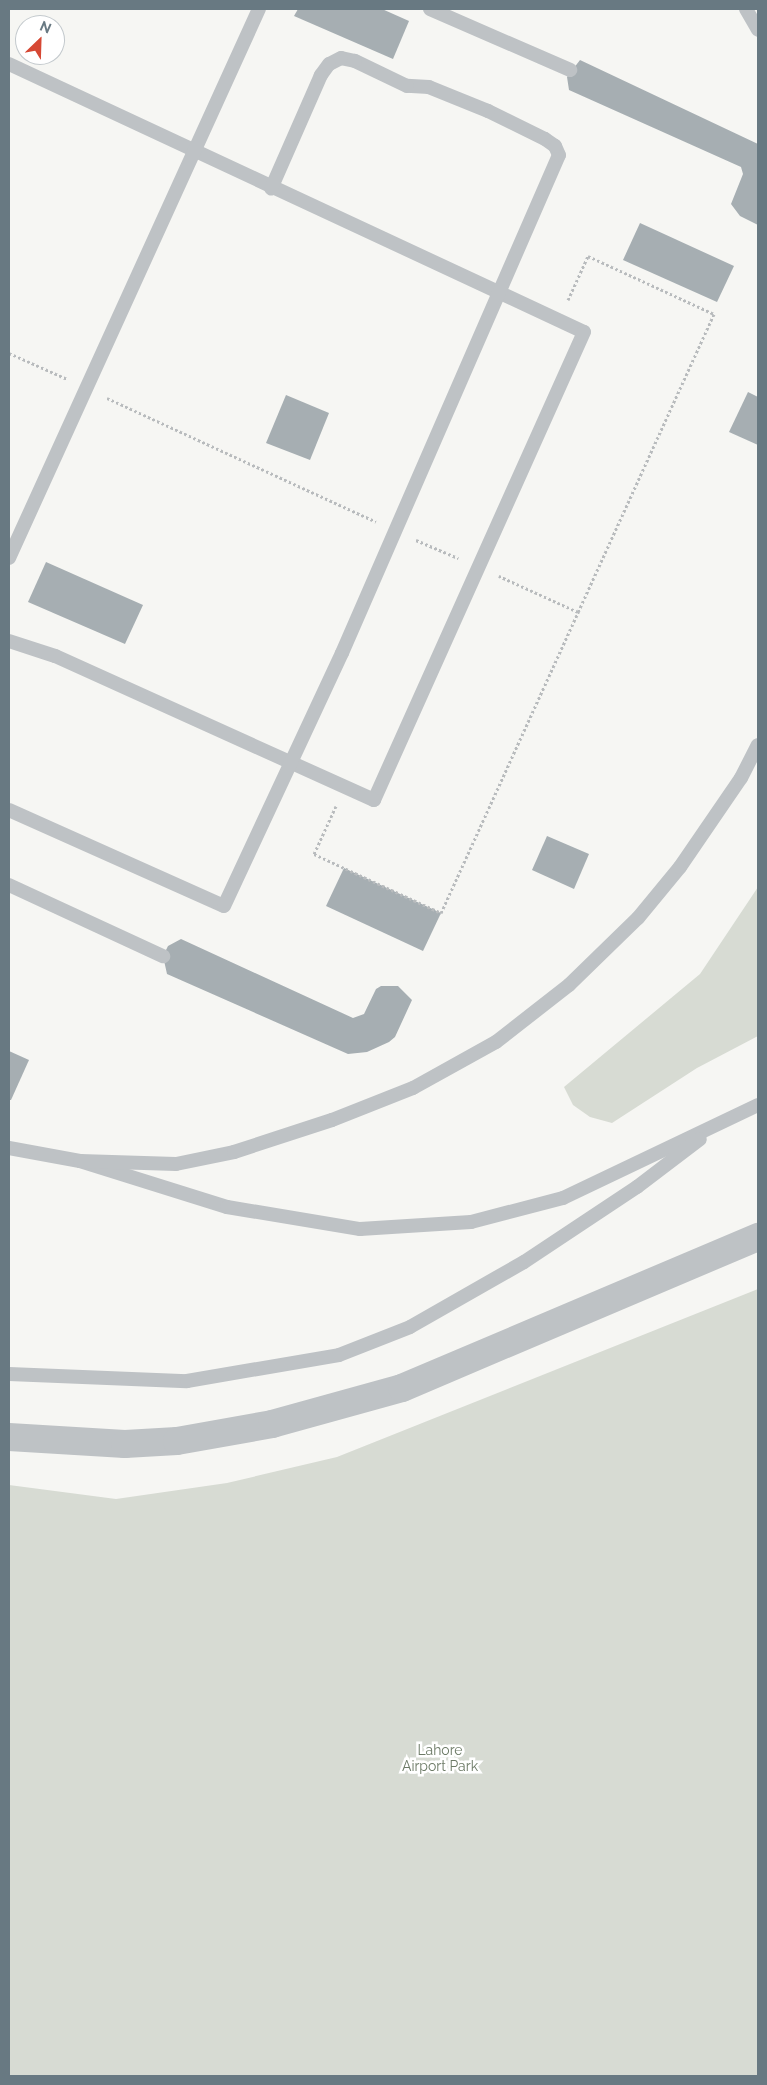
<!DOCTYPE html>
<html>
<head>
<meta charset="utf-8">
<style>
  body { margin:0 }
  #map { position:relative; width:767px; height:2085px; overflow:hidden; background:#f6f6f3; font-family:Raleway,sans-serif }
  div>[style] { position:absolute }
  .green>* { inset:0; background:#d7dbd3 }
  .building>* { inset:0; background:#a6aeb2 }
  .path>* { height:3px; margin-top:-1.5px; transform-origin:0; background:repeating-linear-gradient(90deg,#b8bbbd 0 2.5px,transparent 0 5px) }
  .service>* { height:14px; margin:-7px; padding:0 7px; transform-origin:7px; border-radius:7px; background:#bec2c5 }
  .minor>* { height:28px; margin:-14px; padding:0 14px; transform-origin:14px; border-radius:14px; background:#bec2c5 }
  span { translate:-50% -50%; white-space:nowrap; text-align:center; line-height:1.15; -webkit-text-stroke:5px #fff; paint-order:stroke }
  .park-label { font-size:14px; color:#6c7a66 }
  .frame { position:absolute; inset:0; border:10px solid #687982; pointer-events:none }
  .north { position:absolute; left:15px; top:15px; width:50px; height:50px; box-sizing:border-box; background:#fff; border:1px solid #c3c9cd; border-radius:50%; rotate:24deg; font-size:14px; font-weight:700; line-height:20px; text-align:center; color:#687982 }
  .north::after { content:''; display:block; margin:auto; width:18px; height:22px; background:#d64834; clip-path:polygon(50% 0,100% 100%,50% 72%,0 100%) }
</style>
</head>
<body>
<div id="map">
  <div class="green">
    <div style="clip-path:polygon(758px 887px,758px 1036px,697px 1068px,612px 1123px,590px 1117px,573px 1105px,564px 1087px,700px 974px)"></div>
    <div style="clip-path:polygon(758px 1289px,758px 2076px,9px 2076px,9px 1485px,116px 1499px,227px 1483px,337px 1457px)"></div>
  </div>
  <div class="building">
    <div style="clip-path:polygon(298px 9px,382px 9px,409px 21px,393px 59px,294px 16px)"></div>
    <div style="clip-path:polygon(580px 60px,758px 144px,758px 225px,740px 216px,731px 204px,743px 174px,741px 167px,569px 90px,567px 77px)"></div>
    <div style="clip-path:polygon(640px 223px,734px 266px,717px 302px,623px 260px)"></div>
    <div style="clip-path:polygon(748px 392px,758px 397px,758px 445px,729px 432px)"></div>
    <div style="clip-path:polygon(286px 395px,329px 413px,310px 460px,266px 443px)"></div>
    <div style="clip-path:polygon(46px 562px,143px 605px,125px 644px,28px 602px)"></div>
    <div style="clip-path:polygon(547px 836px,589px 854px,574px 889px,532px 870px)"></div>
    <div style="clip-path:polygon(344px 868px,441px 913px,423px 951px,326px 906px)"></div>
    <div style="clip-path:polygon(181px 939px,353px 1018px,364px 1014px,376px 989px,381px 986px,398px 986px,412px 1000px,395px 1037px,389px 1042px,367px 1052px,348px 1054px,167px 974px,163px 956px,168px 946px)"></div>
    <div style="clip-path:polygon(9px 1051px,29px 1060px,11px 1100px,9px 1100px)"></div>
  </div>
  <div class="path">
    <div style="left:568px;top:300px;width:48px;rotate:-65.6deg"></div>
    <div style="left:588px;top:256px;width:139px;rotate:24.7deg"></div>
    <div style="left:714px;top:314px;width:328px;rotate:114.5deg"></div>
    <div style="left:9px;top:353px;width:64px;rotate:24.1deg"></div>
    <div style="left:107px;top:398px;width:296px;rotate:24.7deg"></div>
    <div style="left:416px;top:540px;width:46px;rotate:23.2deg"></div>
    <div style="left:336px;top:806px;width:53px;rotate:114.6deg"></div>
    <div style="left:314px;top:854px;width:140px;rotate:24.9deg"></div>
    <div style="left:441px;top:913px;width:331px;rotate:-65.5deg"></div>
    <div style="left:578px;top:612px;width:87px;rotate:-155.5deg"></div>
  </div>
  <div class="service">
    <div style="left:430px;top:9px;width:153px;rotate:23.5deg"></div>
    <div style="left:746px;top:9px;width:24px;rotate:60deg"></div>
    <div style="left:9px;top:64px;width:634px;rotate:24.99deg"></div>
    <div style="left:584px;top:332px;width:513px;rotate:114.17deg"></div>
    <div style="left:374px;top:800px;width:350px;rotate:-155.7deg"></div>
    <div style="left:55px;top:656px;width:48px;rotate:-161.9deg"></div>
    <div style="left:9px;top:558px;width:603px;rotate:-65.52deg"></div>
    <div style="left:9px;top:810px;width:235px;rotate:24.1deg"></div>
    <div style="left:224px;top:906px;width:279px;rotate:-65deg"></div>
    <div style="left:342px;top:653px;width:543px;rotate:-66.46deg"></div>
    <div style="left:559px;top:155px;width:10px;rotate:-114deg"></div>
    <div style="left:555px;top:146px;width:12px;rotate:-145deg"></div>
    <div style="left:545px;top:139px;width:64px;rotate:-153.8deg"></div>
    <div style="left:488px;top:111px;width:64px;rotate:-157.9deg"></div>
    <div style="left:429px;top:87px;width:22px;rotate:-177deg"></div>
    <div style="left:407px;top:86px;width:58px;rotate:-154.3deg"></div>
    <div style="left:355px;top:61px;width:14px;rotate:-168deg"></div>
    <div style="left:341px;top:58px;width:13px;rotate:153deg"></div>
    <div style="left:329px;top:64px;width:14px;rotate:126deg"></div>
    <div style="left:321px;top:75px;width:124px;rotate:113.7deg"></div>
    <div style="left:9px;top:885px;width:170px;rotate:24.8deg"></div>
    <div style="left:9px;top:1148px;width:72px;rotate:10.4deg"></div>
    <div style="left:80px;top:1161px;width:154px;rotate:17.4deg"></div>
    <div style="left:227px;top:1207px;width:135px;rotate:9.4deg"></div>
    <div style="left:360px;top:1229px;width:111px;rotate:-3.6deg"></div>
    <div style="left:471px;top:1222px;width:95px;rotate:-14.6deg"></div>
    <div style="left:563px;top:1198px;width:216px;rotate:-25.5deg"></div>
    <div style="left:80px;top:1161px;width:96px;rotate:1.8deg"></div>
    <div style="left:176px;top:1164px;width:59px;rotate:-11.7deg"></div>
    <div style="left:234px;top:1152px;width:103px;rotate:-18.1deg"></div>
    <div style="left:332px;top:1120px;width:87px;rotate:-21.6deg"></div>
    <div style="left:413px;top:1088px;width:95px;rotate:-29deg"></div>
    <div style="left:496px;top:1042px;width:93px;rotate:-38deg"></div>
    <div style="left:569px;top:985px;width:96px;rotate:-44.2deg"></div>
    <div style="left:638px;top:918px;width:66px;rotate:-50.5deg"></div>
    <div style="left:680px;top:867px;width:108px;rotate:-55.6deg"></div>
    <div style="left:741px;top:778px;width:37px;rotate:-63deg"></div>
    <div style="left:9px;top:1374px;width:178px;rotate:2.3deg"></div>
    <div style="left:187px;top:1381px;width:154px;rotate:-9.7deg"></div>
    <div style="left:339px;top:1355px;width:76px;rotate:-21.5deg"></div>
    <div style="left:410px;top:1327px;width:131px;rotate:-29.7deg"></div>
    <div style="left:524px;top:1262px;width:136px;rotate:-33.6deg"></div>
    <div style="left:637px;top:1187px;width:79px;rotate:-37.3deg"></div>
  </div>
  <div class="minor">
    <div style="left:9px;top:1437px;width:116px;rotate:3.5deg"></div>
    <div style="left:125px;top:1444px;width:52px;rotate:-3.3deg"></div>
    <div style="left:177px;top:1441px;width:97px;rotate:-10.1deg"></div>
    <div style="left:272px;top:1424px;width:135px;rotate:-15.5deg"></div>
    <div style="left:402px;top:1388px;width:387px;rotate:-23deg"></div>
  </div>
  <div class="park-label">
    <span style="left:440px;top:1758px">Lahore<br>Airport Park</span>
  </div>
  <div class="frame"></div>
  <div class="north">N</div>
</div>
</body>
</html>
